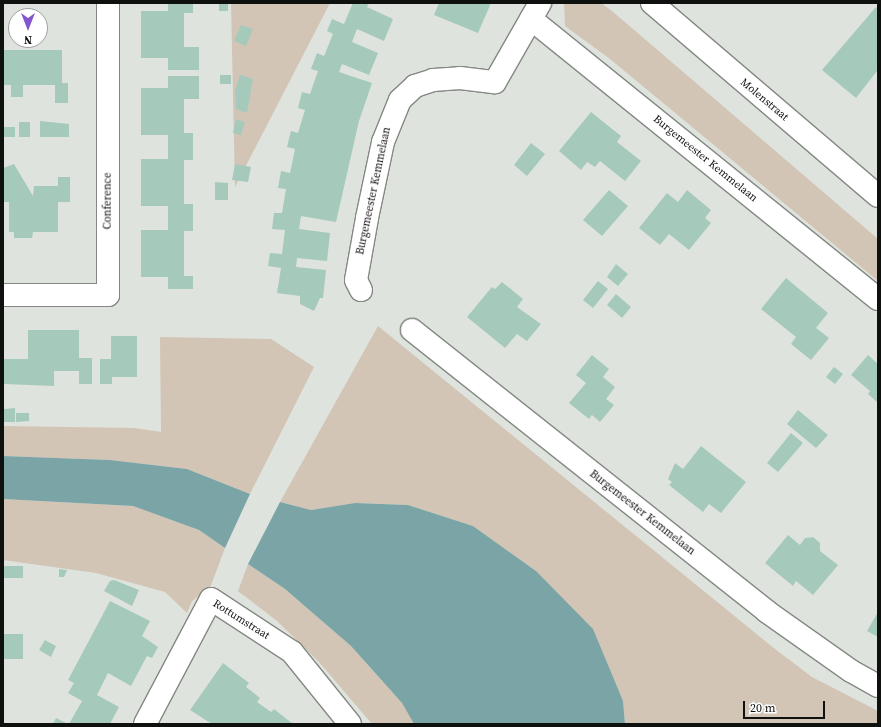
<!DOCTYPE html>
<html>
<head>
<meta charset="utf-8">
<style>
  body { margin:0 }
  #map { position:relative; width:881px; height:727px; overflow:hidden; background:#dfe3dd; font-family:"Source Serif 4",serif }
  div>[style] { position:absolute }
  .green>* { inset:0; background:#d2c5b5 }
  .water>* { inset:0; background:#7ba4a7 }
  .building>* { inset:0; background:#a5cabc }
  .roads { filter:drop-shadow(1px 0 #838882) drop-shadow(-1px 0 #838882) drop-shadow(0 1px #838882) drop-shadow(0 -1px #838882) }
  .street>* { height:22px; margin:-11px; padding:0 11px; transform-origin:11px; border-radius:11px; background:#fff }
  .secondary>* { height:22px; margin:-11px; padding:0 11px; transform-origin:11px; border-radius:11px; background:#fff }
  span { translate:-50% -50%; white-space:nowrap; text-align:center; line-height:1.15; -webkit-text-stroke:4px #fff; paint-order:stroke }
  .street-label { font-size:11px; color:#0f110f }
  .frame { position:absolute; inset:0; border:4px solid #0f110f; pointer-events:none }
  .north { position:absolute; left:8px; top:8px; width:40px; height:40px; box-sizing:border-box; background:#fff; border:1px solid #9fa09f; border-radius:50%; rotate:180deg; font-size:11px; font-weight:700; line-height:16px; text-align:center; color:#0f110f }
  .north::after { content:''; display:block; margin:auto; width:14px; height:18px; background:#8356cf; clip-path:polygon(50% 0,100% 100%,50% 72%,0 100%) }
  .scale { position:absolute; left:743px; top:701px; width:82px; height:18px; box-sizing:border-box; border:2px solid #0f110f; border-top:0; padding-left:5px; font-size:12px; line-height:14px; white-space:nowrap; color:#0f110f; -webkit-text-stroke:3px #fff; paint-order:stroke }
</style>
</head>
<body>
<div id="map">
  <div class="green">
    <div style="clip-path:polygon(231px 3px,330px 3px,235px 187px)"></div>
    <div style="clip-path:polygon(564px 3px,601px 3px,612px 11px,878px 239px,878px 281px,610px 59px,565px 26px)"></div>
    <div style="clip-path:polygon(378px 326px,775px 649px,812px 677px,878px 711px,878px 724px,625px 724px,623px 701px,536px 571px,473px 526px,408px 505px,355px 503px,311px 510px,280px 502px)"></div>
    <div style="clip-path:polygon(160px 337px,271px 339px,314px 367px,250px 494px,187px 469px,110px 460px,3px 456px,3px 426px,135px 428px,161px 432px)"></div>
    <div style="clip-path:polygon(3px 499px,133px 506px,199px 530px,225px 548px,210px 588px,192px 601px,187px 613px,165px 592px,96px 573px,3px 560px)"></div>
    <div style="clip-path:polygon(248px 564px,285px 589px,351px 646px,402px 703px,414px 724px,372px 724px,319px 662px,277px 621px,238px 591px)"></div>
  </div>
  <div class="water">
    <div style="clip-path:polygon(3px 456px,110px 460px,187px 469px,250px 494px,225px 548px,199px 530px,133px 506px,3px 499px)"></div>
    <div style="clip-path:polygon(280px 502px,311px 510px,355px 503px,408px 505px,473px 526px,536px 571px,593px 629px,623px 701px,625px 724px,414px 724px,402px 703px,351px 646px,285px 589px,248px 564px)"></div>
  </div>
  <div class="building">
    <div style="clip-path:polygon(168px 3px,193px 3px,193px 13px,184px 13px,184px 47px,199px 47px,199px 70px,168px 70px,168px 58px,141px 58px,141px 11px,168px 11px)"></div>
    <div style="clip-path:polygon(219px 3px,228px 3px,228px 11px,219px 11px)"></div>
    <div style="clip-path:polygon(353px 3px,369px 3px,367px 7px,393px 19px,384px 41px,357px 29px,352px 42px,378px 53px,369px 75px,342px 64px,339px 72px,372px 83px,359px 121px,336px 222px,301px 216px,299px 229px,330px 233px,327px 261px,297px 258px,296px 267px,326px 270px,323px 298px,320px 298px,314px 311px,300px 304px,300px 296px,277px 293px,281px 268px,268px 266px,270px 253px,282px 254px,285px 230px,272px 229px,274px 213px,282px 213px,286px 189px,278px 188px,281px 171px,290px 173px,295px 149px,287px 147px,291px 131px,298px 133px,305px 110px,298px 108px,302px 92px,310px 94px,318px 71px,311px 69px,317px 53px,324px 56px,333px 34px,327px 31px,332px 19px,344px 24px)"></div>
    <div style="clip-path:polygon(439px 3px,491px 3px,478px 33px,434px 15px)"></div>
    <div style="clip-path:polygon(876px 7px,878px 9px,877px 71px,856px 98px,822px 70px)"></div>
    <div style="clip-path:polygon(241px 25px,253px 29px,246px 46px,234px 41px)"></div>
    <div style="clip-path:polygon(3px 50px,62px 50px,62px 83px,68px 83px,68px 103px,55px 103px,55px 85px,23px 85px,23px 97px,11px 97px,11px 85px,3px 85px)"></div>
    <div style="clip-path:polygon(220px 75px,231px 75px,231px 84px,220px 84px)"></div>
    <div style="clip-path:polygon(240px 75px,253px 79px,247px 113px,236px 109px,235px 91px)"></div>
    <div style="clip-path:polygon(168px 76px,199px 76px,199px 99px,184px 99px,184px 133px,193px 133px,193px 160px,184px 160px,184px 204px,193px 204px,193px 231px,184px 231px,184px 276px,193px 276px,193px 289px,168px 289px,168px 277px,141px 277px,141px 230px,168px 230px,168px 206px,141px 206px,141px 159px,168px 159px,168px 135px,141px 135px,141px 88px,168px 88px)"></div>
    <div style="clip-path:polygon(591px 112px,621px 136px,617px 142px,641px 161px,625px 181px,600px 161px,595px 167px,587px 162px,581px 170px,559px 151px)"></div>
    <div style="clip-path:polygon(236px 119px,245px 122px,241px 135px,233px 133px)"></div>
    <div style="clip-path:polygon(40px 121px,69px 124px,69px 137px,40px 137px)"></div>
    <div style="clip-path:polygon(19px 122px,30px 122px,30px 137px,19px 137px)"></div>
    <div style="clip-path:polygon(3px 127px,15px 127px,15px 137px,3px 137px)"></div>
    <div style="clip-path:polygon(531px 143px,545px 154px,527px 176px,514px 165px)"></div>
    <div style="clip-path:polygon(14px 164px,33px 196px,34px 186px,58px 186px,58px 177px,70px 177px,70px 202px,58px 202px,58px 232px,33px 232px,32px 238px,14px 238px,14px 232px,9px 232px,9px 202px,3px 202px,3px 168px)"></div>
    <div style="clip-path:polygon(235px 164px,251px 167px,248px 182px,232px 180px)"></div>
    <div style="clip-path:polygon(215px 182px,228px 183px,228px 200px,215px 200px)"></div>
    <div style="clip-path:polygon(609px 190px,628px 206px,602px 236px,583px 220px)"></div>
    <div style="clip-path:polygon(687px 190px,711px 210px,705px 218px,711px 223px,689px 250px,669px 234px,660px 245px,639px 228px,667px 193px,678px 202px)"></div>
    <div style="clip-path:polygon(616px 264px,628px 274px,618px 286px,607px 277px)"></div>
    <div style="clip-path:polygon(786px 278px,828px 313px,816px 328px,829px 338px,811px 360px,791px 344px,796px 337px,761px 309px)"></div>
    <div style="clip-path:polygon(598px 281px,608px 289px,593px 308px,583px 300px)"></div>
    <div style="clip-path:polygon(502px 282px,523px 299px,517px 307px,541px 324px,527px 341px,517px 334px,505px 348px,467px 317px,492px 287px,495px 289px)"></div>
    <div style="clip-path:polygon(616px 294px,631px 307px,622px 318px,607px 305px)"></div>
    <div style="clip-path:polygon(28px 330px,79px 330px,79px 358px,92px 358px,92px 384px,79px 384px,79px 371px,54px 371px,54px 386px,4px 384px,3px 359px,28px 359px)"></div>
    <div style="clip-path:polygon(111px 336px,137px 336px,137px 377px,112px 377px,112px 384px,100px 384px,100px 359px,111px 359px)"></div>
    <div style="clip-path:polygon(592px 355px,609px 369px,603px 377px,615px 387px,606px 399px,614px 405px,600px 422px,592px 415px,589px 419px,569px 403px,586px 383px,576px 375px)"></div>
    <div style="clip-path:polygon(868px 355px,878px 364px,878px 403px,868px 394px,870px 391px,851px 375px)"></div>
    <div style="clip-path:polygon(834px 367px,843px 374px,835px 384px,826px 377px)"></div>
    <div style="clip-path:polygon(15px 408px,15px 422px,4px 422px,4px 409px)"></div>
    <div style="clip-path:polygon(798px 410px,828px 435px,816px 448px,787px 424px)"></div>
    <div style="clip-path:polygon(16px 413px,29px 413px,29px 421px,16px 422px)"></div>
    <div style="clip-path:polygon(791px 433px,803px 443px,778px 472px,767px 463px)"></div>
    <div style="clip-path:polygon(701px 446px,746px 482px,721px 513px,709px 504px,703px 512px,669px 485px,672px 482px,668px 479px,675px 463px,683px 469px)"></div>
    <div style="clip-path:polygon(788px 535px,800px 545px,805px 538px,813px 537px,820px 543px,820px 551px,838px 565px,813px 595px,796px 581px,793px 586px,765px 563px)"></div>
    <div style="clip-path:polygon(3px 566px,23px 566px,23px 578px,3px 578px)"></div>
    <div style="clip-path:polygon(59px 569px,67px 570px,64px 577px,59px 577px)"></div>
    <div style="clip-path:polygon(114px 580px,139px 590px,132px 606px,104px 591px,110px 581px)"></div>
    <div style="clip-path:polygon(110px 601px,150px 621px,142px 636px,158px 647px,152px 658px,147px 656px,131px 686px,108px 673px,97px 695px,119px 707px,110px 724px,69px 724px,82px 701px,68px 693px,74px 683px,68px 680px)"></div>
    <div style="clip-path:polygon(878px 612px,878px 637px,867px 631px)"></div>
    <div style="clip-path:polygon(3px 634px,23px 634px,23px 659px,3px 659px)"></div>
    <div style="clip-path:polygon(45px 640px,56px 646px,51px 657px,39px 650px)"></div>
    <div style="clip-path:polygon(223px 663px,249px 683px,246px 687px,260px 698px,257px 702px,271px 712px,274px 709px,293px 724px,212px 724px,190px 710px)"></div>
    <div style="clip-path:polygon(56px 718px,68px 724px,53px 724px)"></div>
  </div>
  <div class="roads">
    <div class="street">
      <div style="left:531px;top:19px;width:446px;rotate:38.9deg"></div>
      <div style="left:361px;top:290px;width:11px;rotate:-117deg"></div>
      <div style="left:356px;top:280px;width:63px;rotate:-79.9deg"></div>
      <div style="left:367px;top:218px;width:78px;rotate:-78.1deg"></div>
      <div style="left:383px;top:142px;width:45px;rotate:-68deg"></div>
      <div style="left:400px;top:100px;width:21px;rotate:-43deg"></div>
      <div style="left:415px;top:86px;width:19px;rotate:-18deg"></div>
      <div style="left:433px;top:80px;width:27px;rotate:-4deg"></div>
      <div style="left:460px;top:78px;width:35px;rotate:7deg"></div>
      <div style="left:495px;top:82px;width:91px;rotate:-60.3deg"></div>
      <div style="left:3px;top:295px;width:105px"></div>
      <div style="left:108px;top:295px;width:292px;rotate:-90deg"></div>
      <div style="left:412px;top:330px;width:452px;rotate:38.4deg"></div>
      <div style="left:766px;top:611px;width:104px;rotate:35.2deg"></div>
      <div style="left:851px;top:671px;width:31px;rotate:29deg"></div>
      <div style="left:145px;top:724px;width:141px;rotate:-62.2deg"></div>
      <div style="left:211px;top:599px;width:97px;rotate:33.2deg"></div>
      <div style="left:292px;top:652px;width:92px;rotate:51.1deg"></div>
    </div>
    <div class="secondary">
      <div style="left:652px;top:3px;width:297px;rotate:40.5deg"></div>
    </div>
  </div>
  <div class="street-label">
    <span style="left:764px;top:100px;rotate:40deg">Molenstraat</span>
    <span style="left:705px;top:159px;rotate:39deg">Burgemeester Kemmelaan</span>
    <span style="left:374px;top:191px;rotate:-78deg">Burgemeester Kemmelaan</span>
    <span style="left:108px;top:201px;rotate:-90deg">Conference</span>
    <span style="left:642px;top:513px;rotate:38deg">Burgemeester Kemmelaan</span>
    <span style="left:241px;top:620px;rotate:32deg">Rottumstraat</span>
  </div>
  <div class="frame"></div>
  <div class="north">N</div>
  <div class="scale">20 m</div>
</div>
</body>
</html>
